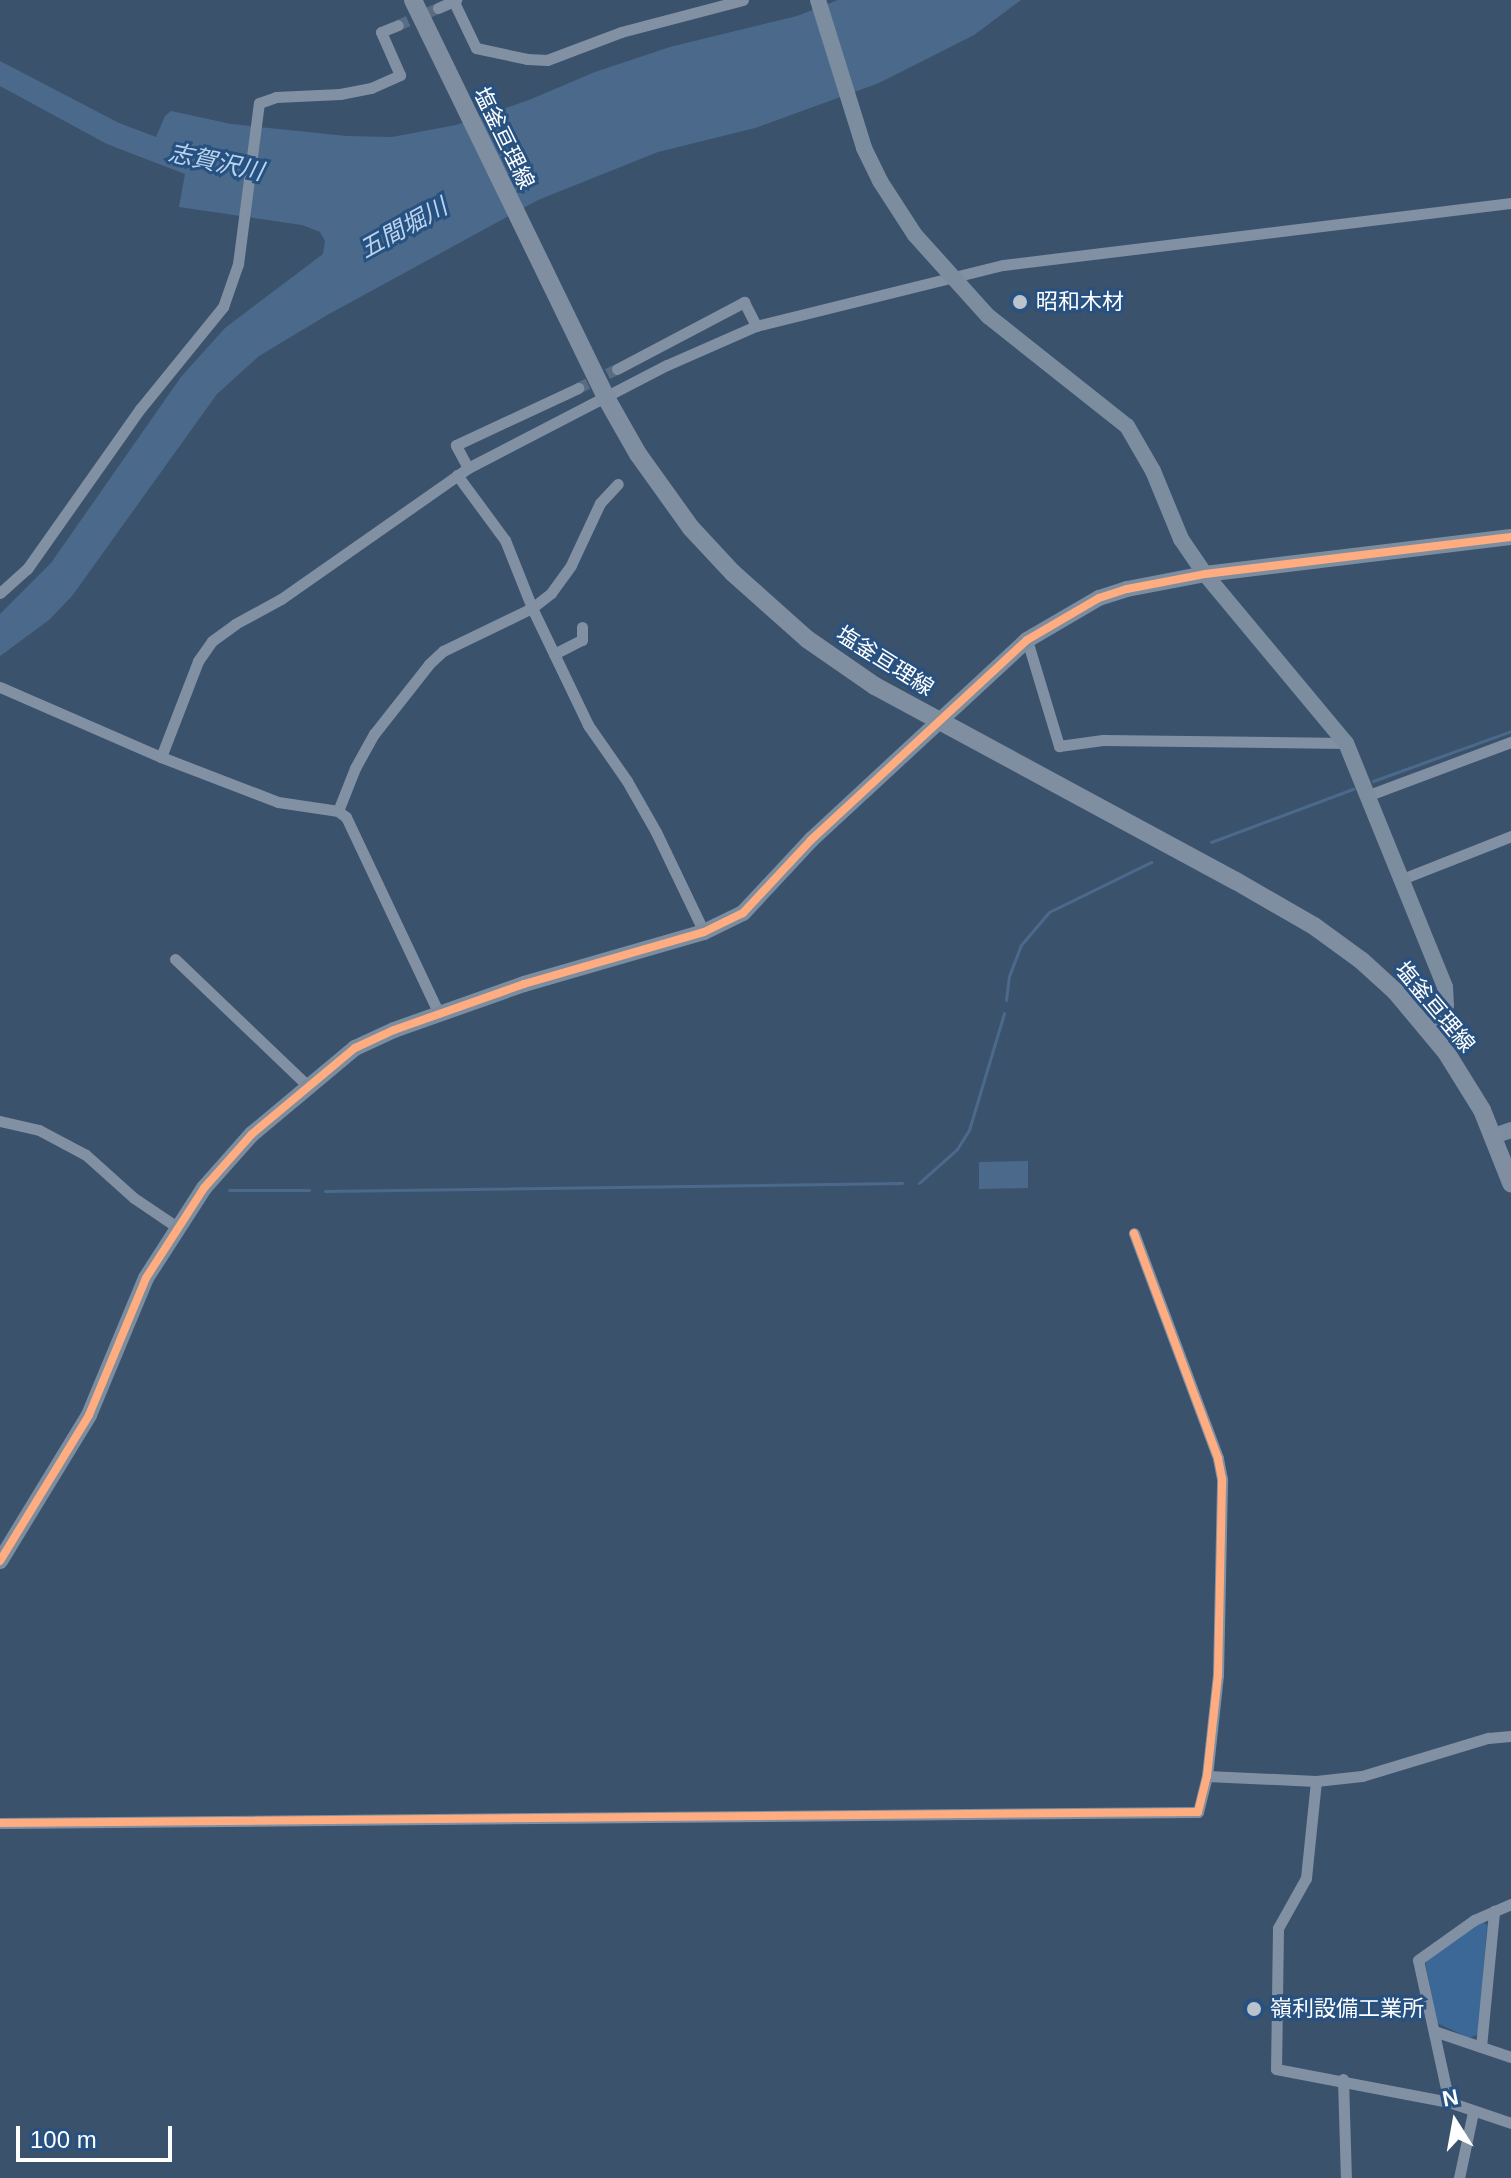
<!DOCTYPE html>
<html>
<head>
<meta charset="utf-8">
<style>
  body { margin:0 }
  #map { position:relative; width:1511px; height:2178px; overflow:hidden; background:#3b526d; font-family:Helvetica,"Noto Sans JP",sans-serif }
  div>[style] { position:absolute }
  .green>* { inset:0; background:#3c6898 }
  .water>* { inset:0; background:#4b6a8b }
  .stream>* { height:3px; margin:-1.5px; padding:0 1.5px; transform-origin:1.5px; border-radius:1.5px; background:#4b6a8b }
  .street-tunnel>* { height:11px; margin-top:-5.5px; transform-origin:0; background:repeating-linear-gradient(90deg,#586c83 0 11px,transparent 0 16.5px) }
  .street>* { height:11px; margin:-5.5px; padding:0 5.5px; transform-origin:5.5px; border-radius:5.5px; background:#8191a3 }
  .secondary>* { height:16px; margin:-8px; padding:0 8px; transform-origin:8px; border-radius:8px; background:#7c8d9f }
  .primary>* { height:18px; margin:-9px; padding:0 9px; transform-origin:9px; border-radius:9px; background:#7f8ea1 }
  .cycleway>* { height:8px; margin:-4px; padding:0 4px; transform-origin:4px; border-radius:4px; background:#ffac80 }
  .dots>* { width:22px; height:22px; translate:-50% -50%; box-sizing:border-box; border:4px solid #275181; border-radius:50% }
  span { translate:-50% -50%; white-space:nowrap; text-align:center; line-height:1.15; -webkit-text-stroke:6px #275181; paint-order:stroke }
  .street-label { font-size:22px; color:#fff }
  .poi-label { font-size:22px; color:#fff }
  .left { translate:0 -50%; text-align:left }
  .water-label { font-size:24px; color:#bbd4ee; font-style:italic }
  .north { position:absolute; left:1415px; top:2082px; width:80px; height:80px; -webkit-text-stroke:6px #275181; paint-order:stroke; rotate:349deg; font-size:22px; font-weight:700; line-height:32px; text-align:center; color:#fff }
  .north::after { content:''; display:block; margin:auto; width:28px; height:36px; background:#fff; clip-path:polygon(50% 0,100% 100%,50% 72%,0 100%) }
  .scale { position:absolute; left:16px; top:2126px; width:156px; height:36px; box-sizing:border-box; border:4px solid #fff; border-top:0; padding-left:10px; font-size:24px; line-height:28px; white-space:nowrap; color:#fff; -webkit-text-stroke:6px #275181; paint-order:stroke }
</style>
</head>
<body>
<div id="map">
  <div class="green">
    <div style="clip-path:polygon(1482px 1922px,1487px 1925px,1479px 2034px,1469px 2038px,1437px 2023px,1425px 1961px)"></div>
  </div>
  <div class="water">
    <div style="clip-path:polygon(838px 0,1021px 0,974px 35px,879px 83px,755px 128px,658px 152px,538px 200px,329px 314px,259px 356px,217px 394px,72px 596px,49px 620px,0 656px,0 614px,51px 563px,181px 377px,225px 328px,323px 254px,325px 241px,320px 232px,302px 225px,179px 207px,185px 174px,107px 144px,0 86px,0 61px,119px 123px,156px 137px,165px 116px,171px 111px,231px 124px,346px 136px,392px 137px,456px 125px,529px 100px,595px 72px,670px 47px,797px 16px)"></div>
    <div style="clip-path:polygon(1028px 1161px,1028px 1188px,979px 1189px,979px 1162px)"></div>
  </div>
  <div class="stream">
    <div style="left:1373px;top:781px;width:147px;rotate:-19.9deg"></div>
    <div style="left:1211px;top:842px;width:152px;rotate:-20.5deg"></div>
    <div style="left:1006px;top:1000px;width:24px;rotate:-83deg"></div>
    <div style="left:1009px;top:976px;width:33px;rotate:-69deg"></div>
    <div style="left:1021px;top:945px;width:43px;rotate:-49.7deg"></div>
    <div style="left:1049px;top:912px;width:114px;rotate:-26.1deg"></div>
    <div style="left:919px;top:1183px;width:51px;rotate:-41.8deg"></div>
    <div style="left:957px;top:1149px;width:22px;rotate:-58deg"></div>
    <div style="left:969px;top:1130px;width:122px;rotate:-73.3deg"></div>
    <div style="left:229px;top:1190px;width:80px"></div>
    <div style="left:325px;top:1191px;width:577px;rotate:-0.79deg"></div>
  </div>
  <div class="street-tunnel">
    <div style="left:398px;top:25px;width:43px;rotate:-23deg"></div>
    <div style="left:578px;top:388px;width:43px;rotate:-26deg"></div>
  </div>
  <div class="street">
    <div style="left:453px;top:0;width:53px;rotate:64.4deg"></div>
    <div style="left:476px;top:48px;width:52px;rotate:12.2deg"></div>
    <div style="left:527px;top:59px;width:20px;rotate:3deg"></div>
    <div style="left:547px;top:60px;width:79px;rotate:-20.7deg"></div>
    <div style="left:621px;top:32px;width:126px;rotate:-14.7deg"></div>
    <div style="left:438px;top:8px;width:20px;rotate:-24deg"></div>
    <div style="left:617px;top:369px;width:144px;rotate:-27.8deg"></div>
    <div style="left:744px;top:302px;width:27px;rotate:63deg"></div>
    <div style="left:468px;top:468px;width:26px;rotate:-118deg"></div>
    <div style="left:456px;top:445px;width:135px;rotate:-25deg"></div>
    <div style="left:457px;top:475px;width:81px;rotate:53.6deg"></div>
    <div style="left:505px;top:540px;width:73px;rotate:68.3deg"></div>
    <div style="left:532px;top:608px;width:130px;rotate:64.4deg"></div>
    <div style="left:588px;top:725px;width:68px;rotate:55.1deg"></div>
    <div style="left:627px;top:781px;width:59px;rotate:60.4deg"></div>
    <div style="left:656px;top:832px;width:111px;rotate:64.4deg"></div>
    <div style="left:0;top:593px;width:36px;rotate:-42deg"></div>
    <div style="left:27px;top:569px;width:196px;rotate:-54.8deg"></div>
    <div style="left:140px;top:409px;width:132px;rotate:-50.9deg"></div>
    <div style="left:223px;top:307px;width:46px;rotate:-70.8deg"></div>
    <div style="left:238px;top:264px;width:162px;rotate:-82.6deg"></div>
    <div style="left:259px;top:103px;width:18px;rotate:-19deg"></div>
    <div style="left:276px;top:97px;width:64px;rotate:-2.7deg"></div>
    <div style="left:340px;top:94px;width:32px;rotate:-11deg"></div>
    <div style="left:371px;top:88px;width:32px;rotate:-24deg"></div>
    <div style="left:400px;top:75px;width:47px;rotate:-113.8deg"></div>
    <div style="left:381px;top:32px;width:18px;rotate:-22deg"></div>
    <div style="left:1027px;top:640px;width:111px;rotate:73.2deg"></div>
    <div style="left:1059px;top:746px;width:44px;rotate:-7.8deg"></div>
    <div style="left:1103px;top:740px;width:243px;rotate:0.7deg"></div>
    <div style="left:554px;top:654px;width:31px;rotate:-27deg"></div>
    <div style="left:582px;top:640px;width:13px;rotate:-90deg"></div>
    <div style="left:0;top:687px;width:176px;rotate:23.5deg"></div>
    <div style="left:161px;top:757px;width:103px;rotate:-68.9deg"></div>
    <div style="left:198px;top:661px;width:24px;rotate:-55deg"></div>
    <div style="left:212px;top:641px;width:29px;rotate:-36deg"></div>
    <div style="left:235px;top:624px;width:52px;rotate:-28.5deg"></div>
    <div style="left:281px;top:599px;width:228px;rotate:-35deg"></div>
    <div style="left:468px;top:468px;width:224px;rotate:-27.4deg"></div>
    <div style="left:667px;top:365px;width:97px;rotate:-23.7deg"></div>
    <div style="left:756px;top:326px;width:254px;rotate:-13.9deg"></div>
    <div style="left:1003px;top:265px;width:512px;rotate:-6.96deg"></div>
    <div style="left:161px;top:757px;width:125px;rotate:21deg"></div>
    <div style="left:278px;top:802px;width:61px;rotate:8.5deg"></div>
    <div style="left:338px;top:811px;width:10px;rotate:37deg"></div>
    <div style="left:346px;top:817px;width:218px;rotate:64.7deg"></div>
    <div style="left:1369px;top:795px;width:152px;rotate:-20.5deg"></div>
    <div style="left:338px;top:811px;width:46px;rotate:-68.4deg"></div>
    <div style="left:355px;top:768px;width:39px;rotate:-61deg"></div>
    <div style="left:374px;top:734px;width:89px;rotate:-51.8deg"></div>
    <div style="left:429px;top:664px;width:19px;rotate:-43deg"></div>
    <div style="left:443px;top:651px;width:99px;rotate:-25.8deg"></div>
    <div style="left:532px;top:608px;width:24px;rotate:-38deg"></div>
    <div style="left:551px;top:593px;width:34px;rotate:-54deg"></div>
    <div style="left:571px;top:565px;width:68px;rotate:-64.9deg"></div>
    <div style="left:600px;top:503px;width:26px;rotate:-47deg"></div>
    <div style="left:1402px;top:879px;width:117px;rotate:-21.5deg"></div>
    <div style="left:175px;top:959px;width:182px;rotate:43.7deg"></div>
    <div style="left:0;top:1121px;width:40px;rotate:13deg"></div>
    <div style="left:39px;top:1130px;width:53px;rotate:28deg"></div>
    <div style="left:86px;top:1155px;width:64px;rotate:41.9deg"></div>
    <div style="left:134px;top:1198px;width:52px;rotate:34deg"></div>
    <div style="left:1207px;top:1776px;width:109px;rotate:2.6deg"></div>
    <div style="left:1316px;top:1781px;width:46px;rotate:-6.2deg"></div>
    <div style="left:1362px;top:1776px;width:132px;rotate:-16.8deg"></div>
    <div style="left:1488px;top:1738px;width:23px;rotate:-5deg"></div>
    <div style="left:1316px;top:1781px;width:98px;rotate:95.9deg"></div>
    <div style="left:1306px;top:1878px;width:57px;rotate:119.2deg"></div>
    <div style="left:1278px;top:1928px;width:141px;rotate:90.8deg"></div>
    <div style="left:1276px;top:2069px;width:176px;rotate:10.8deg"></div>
    <div style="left:1449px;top:2102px;width:65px;rotate:18.7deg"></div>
    <div style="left:0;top:1823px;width:1198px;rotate:-0.53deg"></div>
    <div style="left:1198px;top:1812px;width:37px;rotate:-76deg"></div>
    <div style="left:1207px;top:1776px;width:102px;rotate:-83.8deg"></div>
    <div style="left:1218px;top:1675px;width:196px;rotate:-88.8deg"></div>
    <div style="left:1222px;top:1479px;width:21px;rotate:-101deg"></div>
    <div style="left:1218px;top:1458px;width:240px;rotate:-110.5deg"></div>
    <div style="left:1434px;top:2031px;width:81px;rotate:18.7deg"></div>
    <div style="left:1481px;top:2047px;width:137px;rotate:-84.5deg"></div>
    <div style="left:1343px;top:2079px;width:99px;rotate:88.3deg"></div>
    <div style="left:1449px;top:2102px;width:145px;rotate:-102.3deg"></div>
    <div style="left:1418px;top:1960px;width:69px;rotate:-35.5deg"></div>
    <div style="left:1474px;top:1920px;width:40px;rotate:-23.4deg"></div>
    <div style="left:1459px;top:2178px;width:67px;rotate:-78deg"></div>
  </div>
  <div class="secondary">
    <div style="left:818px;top:0;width:155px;rotate:72.7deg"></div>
    <div style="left:864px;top:148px;width:37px;rotate:64deg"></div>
    <div style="left:880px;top:181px;width:64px;rotate:57.1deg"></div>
    <div style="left:915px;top:235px;width:109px;rotate:48deg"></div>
    <div style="left:988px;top:316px;width:177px;rotate:38.4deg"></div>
    <div style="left:1127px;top:426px;width:52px;rotate:60deg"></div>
    <div style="left:1153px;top:471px;width:74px;rotate:67.6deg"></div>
    <div style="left:1181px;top:539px;width:42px;rotate:55.6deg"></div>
    <div style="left:1205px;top:574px;width:220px;rotate:50.2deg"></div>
    <div style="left:1346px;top:743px;width:263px;rotate:67.9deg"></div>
    <div style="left:1445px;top:987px;width:18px;rotate:87deg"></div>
    <div style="left:1446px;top:1005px;width:31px;rotate:122deg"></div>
    <div style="left:1494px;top:1136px;width:18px;rotate:-19deg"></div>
    <div style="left:0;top:1561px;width:171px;rotate:-58.6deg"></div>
    <div style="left:89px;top:1415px;width:148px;rotate:-67.4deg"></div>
    <div style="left:146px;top:1278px;width:107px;rotate:-57.2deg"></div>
    <div style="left:204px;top:1188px;width:72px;rotate:-48.4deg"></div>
    <div style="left:252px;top:1134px;width:134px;rotate:-39.9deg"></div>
    <div style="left:355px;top:1048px;width:43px;rotate:-24.8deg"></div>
    <div style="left:394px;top:1030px;width:138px;rotate:-19.5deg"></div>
    <div style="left:524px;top:984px;width:187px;rotate:-16.1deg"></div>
    <div style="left:704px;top:932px;width:43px;rotate:-26deg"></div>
    <div style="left:743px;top:913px;width:100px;rotate:-47deg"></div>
    <div style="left:811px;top:840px;width:294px;rotate:-42.8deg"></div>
    <div style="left:1027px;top:640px;width:83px;rotate:-30.3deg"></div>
    <div style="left:1099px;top:598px;width:29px;rotate:-18deg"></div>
    <div style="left:1127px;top:589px;width:79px;rotate:-10.9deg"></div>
    <div style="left:1205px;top:574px;width:308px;rotate:-6.9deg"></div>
  </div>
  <div class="primary">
    <div style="left:413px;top:0;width:440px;rotate:64.1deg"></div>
    <div style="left:605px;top:396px;width:67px;rotate:60.4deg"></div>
    <div style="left:638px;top:454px;width:91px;rotate:54.4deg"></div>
    <div style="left:691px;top:528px;width:62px;rotate:47deg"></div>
    <div style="left:733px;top:573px;width:99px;rotate:41.7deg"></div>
    <div style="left:807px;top:639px;width:83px;rotate:34.7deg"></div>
    <div style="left:875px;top:686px;width:410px;rotate:28.4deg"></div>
    <div style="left:1236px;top:881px;width:90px;rotate:30deg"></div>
    <div style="left:1314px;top:926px;width:59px;rotate:36.1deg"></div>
    <div style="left:1362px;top:961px;width:45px;rotate:42.3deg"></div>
    <div style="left:1395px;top:991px;width:80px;rotate:50.1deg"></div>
    <div style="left:1446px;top:1052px;width:68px;rotate:58.2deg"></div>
    <div style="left:1482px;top:1110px;width:79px;rotate:68.3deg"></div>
  </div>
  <div class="cycleway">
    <div style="left:0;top:1561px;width:171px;rotate:-58.6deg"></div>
    <div style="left:89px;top:1415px;width:148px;rotate:-67.4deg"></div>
    <div style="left:146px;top:1278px;width:107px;rotate:-57.2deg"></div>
    <div style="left:204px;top:1188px;width:72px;rotate:-48.4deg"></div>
    <div style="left:252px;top:1134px;width:134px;rotate:-39.9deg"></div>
    <div style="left:355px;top:1048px;width:43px;rotate:-24.8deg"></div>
    <div style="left:394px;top:1030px;width:138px;rotate:-19.5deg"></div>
    <div style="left:524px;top:984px;width:187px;rotate:-16.1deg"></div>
    <div style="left:704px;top:932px;width:43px;rotate:-26deg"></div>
    <div style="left:743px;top:913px;width:100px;rotate:-47deg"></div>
    <div style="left:811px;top:840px;width:294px;rotate:-42.8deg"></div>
    <div style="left:1027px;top:640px;width:83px;rotate:-30.3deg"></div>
    <div style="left:1099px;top:598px;width:29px;rotate:-18deg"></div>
    <div style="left:1127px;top:589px;width:79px;rotate:-10.9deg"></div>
    <div style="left:1205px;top:574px;width:308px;rotate:-6.9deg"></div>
    <div style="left:0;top:1823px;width:1198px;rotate:-0.53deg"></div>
    <div style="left:1198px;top:1812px;width:37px;rotate:-76deg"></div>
    <div style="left:1207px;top:1776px;width:102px;rotate:-83.8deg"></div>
    <div style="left:1218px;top:1675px;width:196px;rotate:-88.8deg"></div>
    <div style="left:1222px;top:1479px;width:21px;rotate:-101deg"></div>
    <div style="left:1218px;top:1458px;width:240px;rotate:-110.5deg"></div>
  </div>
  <div class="dots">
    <div style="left:1020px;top:302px;background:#bac2cc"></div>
    <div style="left:1254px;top:2009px;background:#bac2cc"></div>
  </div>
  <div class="street-label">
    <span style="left:504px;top:138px;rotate:64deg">塩釜亘理線</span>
    <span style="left:885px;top:661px;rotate:32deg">塩釜亘理線</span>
    <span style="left:1435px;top:1007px;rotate:50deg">塩釜亘理線</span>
  </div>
  <div class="poi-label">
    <span class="left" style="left:1036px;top:302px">昭和木材</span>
    <span class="left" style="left:1270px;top:2009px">嶺利設備工業所</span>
  </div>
  <div class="water-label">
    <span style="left:216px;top:162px;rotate:12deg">志賀沢川</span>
    <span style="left:403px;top:228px;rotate:-29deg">五間堀川</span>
  </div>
  <div class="north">N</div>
  <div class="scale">100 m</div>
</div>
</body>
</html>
